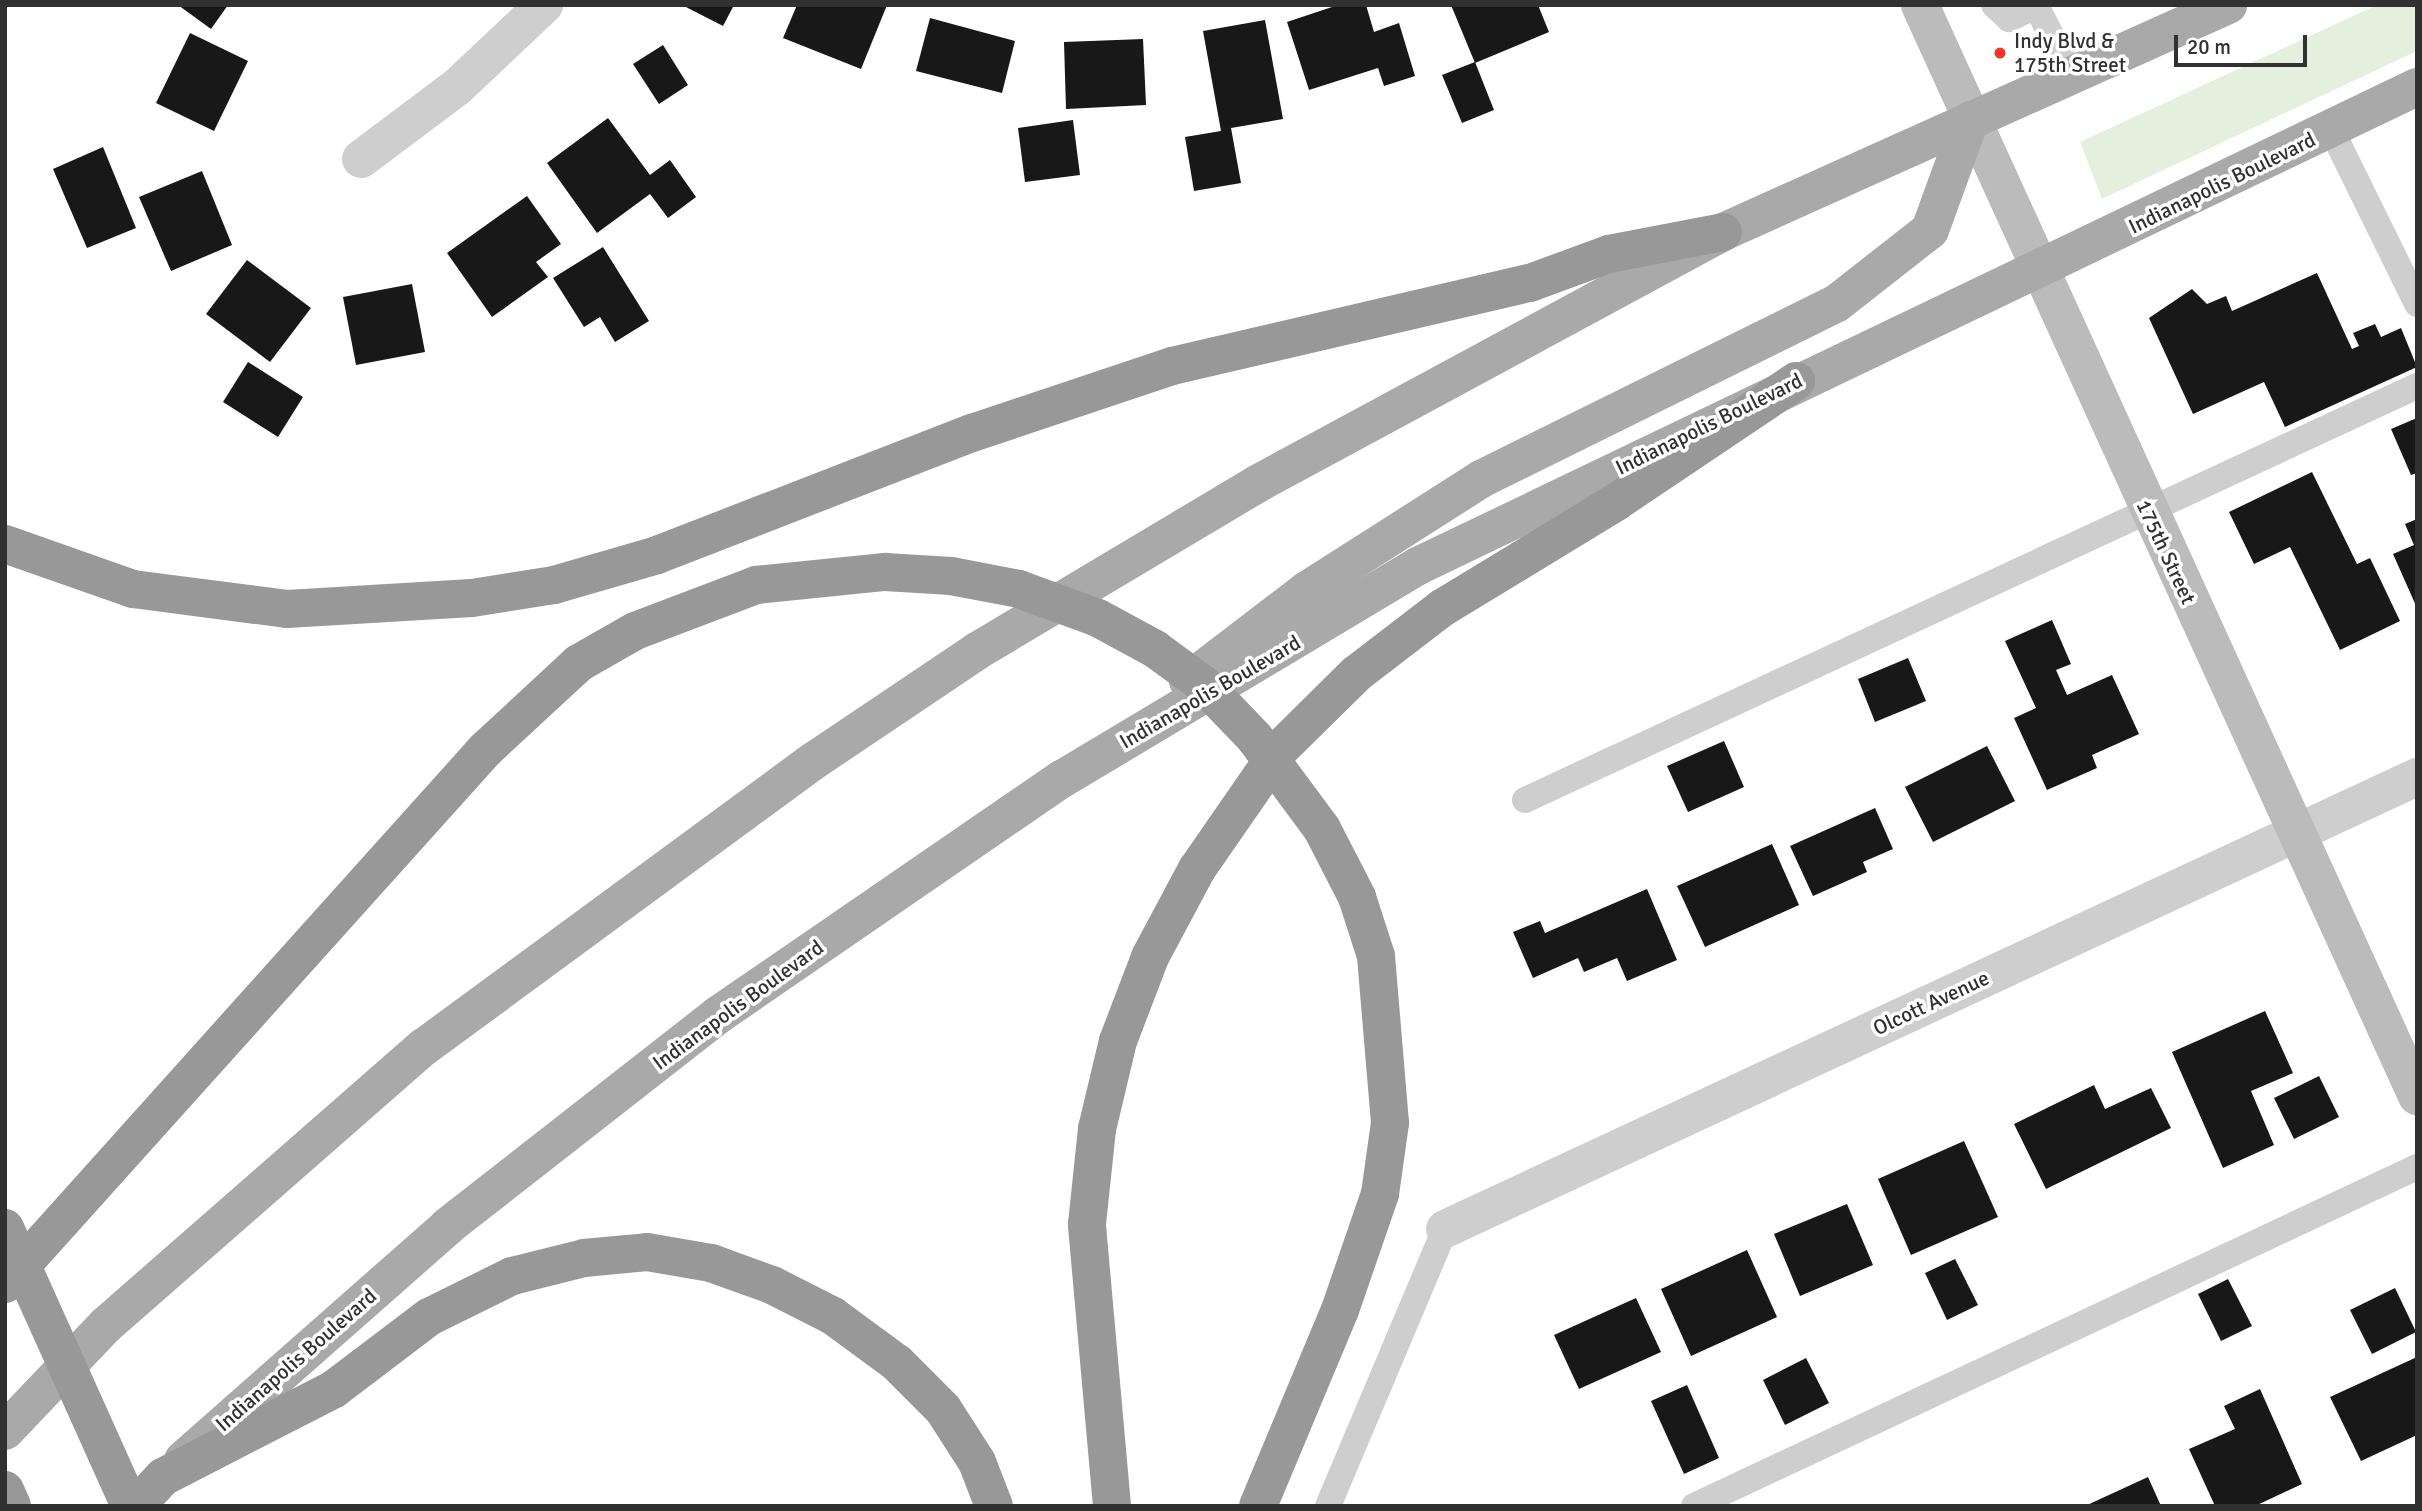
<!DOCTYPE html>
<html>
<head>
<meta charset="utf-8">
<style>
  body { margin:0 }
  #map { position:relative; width:2422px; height:1511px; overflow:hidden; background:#fff; font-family:Signika,sans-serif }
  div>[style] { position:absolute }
  .green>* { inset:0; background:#e5efde }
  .building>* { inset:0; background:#181818 }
  .lane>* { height:26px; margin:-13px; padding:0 13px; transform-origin:13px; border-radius:13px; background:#cecece }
  .street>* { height:38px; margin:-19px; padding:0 19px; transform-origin:19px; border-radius:19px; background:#cecece }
  .secondary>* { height:38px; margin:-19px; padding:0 19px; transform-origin:19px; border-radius:19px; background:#bbb }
  .primary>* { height:38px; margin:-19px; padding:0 19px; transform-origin:19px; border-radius:19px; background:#a9a9a9 }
  .highway>* { height:38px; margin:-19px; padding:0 19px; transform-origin:19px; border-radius:19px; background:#989898 }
  .highway-bridge>* { height:38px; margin:-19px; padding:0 19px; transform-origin:19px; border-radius:19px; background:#989898 }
  .dots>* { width:19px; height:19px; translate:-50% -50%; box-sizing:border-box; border:4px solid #fff; border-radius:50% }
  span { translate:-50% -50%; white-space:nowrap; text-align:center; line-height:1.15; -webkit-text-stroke:7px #fff; paint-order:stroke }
  .poi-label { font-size:21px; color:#313131 }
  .left { translate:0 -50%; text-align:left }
  .street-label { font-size:21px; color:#313131 }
  .frame { position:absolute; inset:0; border:7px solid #313131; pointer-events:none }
  .scale { position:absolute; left:2174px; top:35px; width:133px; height:32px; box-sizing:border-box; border:4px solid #313131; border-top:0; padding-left:9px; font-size:21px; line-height:24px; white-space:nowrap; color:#313131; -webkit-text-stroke:5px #fff; paint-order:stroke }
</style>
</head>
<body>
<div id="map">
  <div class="green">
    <div style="clip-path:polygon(2377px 5px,2417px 5px,2417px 51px,2102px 199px,2080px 142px)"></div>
  </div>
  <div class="building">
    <div style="clip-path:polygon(178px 5px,228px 5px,211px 29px)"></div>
    <div style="clip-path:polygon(682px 5px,734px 5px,723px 26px)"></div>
    <div style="clip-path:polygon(797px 5px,887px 5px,861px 69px,783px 38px)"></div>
    <div style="clip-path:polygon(1338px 5px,1366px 5px,1374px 32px,1399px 23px,1415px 76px,1384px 86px,1378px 68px,1309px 90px,1287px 22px)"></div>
    <div style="clip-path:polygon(1451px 5px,1538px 5px,1549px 32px,1475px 63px)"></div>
    <div style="clip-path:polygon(930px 18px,1015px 41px,1002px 93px,916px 71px)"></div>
    <div style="clip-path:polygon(1265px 20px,1283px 119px,1231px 128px,1241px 183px,1194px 191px,1185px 137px,1221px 131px,1203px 31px)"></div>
    <div style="clip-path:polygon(190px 33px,248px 61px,214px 131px,156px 103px)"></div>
    <div style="clip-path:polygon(1143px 39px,1146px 105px,1066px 109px,1064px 42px)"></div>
    <div style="clip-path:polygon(663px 45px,688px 85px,659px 104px,633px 64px)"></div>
    <div style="clip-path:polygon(1475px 62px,1494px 110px,1462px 123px,1442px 75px)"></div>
    <div style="clip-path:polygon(608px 118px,650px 175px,670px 160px,696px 197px,668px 218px,650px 194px,597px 233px,547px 163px)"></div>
    <div style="clip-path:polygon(1073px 120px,1080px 175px,1025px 182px,1018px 128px)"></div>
    <div style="clip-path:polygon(103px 147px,136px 228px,87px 248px,53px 169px)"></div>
    <div style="clip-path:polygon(202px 171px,232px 245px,171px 271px,139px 197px)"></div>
    <div style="clip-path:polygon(527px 196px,561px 244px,536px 262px,548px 277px,492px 317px,447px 253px)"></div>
    <div style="clip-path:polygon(603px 247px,649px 321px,615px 342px,600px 317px,584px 327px,553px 278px)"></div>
    <div style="clip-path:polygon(247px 260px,311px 308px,270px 362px,206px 314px)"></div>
    <div style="clip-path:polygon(2317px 273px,2352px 349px,2359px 346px,2353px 333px,2375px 324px,2381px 337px,2401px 328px,2417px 367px,2285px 427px,2264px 382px,2193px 414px,2149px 318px,2192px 289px,2207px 304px,2226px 296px,2232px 311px)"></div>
    <div style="clip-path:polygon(412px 284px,425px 352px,356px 365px,343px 297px)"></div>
    <div style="clip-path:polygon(248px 362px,303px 397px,278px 437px,223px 402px)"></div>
    <div style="clip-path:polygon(2417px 418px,2417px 473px,2411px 475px,2391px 429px)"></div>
    <div style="clip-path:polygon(2312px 472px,2357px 564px,2370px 558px,2400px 621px,2340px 650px,2290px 547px,2254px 564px,2229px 512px)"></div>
    <div style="clip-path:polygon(2417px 519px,2417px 608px,2393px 554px,2414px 545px,2405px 524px)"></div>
    <div style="clip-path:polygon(2052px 620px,2071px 664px,2056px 670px,2067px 695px,2112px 675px,2139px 734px,2092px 755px,2097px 768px,2047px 790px,2014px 718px,2036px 708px,2005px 641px)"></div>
    <div style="clip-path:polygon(1908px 658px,1926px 701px,1875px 722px,1858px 679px)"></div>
    <div style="clip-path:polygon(1724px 741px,1744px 787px,1688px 812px,1667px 766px)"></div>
    <div style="clip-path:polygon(1987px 746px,2015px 801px,1933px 842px,1905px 787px)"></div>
    <div style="clip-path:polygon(1875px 808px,1893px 849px,1863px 862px,1867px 872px,1813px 896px,1790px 846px)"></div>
    <div style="clip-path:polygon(1772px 844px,1799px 905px,1705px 947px,1677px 886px)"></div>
    <div style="clip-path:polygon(1647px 889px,1677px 960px,1627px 981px,1617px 958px,1584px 972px,1578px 958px,1533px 978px,1513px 932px,1540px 921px,1545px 933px)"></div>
    <div style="clip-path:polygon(2265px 1011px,2293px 1073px,2251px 1091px,2274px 1145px,2223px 1168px,2172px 1052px)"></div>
    <div style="clip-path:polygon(2319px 1076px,2339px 1117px,2294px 1139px,2274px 1098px)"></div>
    <div style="clip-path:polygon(2094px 1085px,2105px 1109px,2151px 1088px,2171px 1128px,2046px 1189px,2014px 1124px)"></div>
    <div style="clip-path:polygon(1964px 1141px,1998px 1217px,1911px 1255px,1878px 1179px)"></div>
    <div style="clip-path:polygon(1847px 1204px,1873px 1265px,1800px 1296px,1774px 1234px)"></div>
    <div style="clip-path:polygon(1747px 1250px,1777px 1317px,1691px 1356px,1661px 1289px)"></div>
    <div style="clip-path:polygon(1955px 1259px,1978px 1305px,1947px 1320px,1925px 1273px)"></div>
    <div style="clip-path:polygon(2228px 1279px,2252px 1326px,2221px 1341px,2198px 1294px)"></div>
    <div style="clip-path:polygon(2395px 1288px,2416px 1332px,2372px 1354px,2350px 1310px)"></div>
    <div style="clip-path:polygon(1636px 1298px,1661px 1352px,1579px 1389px,1554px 1335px)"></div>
    <div style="clip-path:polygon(2417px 1357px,2417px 1435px,2361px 1461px,2330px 1397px)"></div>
    <div style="clip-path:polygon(1806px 1358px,1829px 1403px,1785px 1425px,1763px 1380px)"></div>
    <div style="clip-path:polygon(1687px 1385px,1719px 1458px,1684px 1474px,1651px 1401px)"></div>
    <div style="clip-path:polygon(2260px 1389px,2302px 1484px,2255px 1506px,2215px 1506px,2189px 1449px,2235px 1429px,2224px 1406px)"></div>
    <div style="clip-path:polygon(2148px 1477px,2161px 1506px,2085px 1506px)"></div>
  </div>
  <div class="lane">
    <div style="left:1994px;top:5px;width:21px;rotate:43deg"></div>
    <div style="left:2009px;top:19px;width:32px;rotate:-26deg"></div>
    <div style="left:2036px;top:6px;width:78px;rotate:62.4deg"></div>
    <div style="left:2331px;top:129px;width:195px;rotate:63.8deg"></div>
    <div style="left:1525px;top:800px;width:983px;rotate:-24.9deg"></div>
    <div style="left:1328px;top:1506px;width:301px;rotate:-67.1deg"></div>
    <div style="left:1694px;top:1506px;width:799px;rotate:-25.12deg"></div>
  </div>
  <div class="street">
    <div style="left:361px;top:159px;width:120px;rotate:-36.9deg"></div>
    <div style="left:457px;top:87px;width:120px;rotate:-43.3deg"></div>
    <div style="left:1445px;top:1229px;width:1072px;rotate:-24.94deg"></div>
  </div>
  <div class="secondary">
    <div style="left:1920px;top:5px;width:1199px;rotate:65.51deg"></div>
  </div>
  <div class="primary">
    <div style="left:1188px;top:681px;width:150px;rotate:-37.4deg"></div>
    <div style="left:1307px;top:590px;width:206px;rotate:-32.5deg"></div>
    <div style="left:1481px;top:479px;width:397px;rotate:-26.3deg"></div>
    <div style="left:1837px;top:303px;width:118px;rotate:-38.1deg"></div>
    <div style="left:1930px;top:230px;width:117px;rotate:-70deg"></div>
    <div style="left:5px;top:1431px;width:146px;rotate:-46.4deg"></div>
    <div style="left:106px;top:1325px;width:422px;rotate:-41.2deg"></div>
    <div style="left:424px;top:1047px;width:485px;rotate:-36.3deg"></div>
    <div style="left:815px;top:760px;width:195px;rotate:-33.9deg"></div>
    <div style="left:977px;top:651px;width:326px;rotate:-30.8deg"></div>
    <div style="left:1257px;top:484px;width:530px;rotate:-28.4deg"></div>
    <div style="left:1723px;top:232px;width:554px;rotate:-24.2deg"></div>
    <div style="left:183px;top:1460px;width:354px;rotate:-41.4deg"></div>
    <div style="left:448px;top:1226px;width:343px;rotate:-38deg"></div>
    <div style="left:718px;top:1015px;width:417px;rotate:-34.5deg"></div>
    <div style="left:1062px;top:779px;width:415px;rotate:-30.9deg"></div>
    <div style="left:1418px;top:566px;width:1108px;rotate:-25.62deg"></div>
  </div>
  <div class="highway">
    <div style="left:5px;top:544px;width:136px;rotate:19.4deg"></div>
    <div style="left:133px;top:589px;width:155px;rotate:7.4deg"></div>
    <div style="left:287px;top:609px;width:185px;rotate:-3.4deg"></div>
    <div style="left:472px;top:598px;width:83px;rotate:-9deg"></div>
    <div style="left:554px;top:585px;width:107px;rotate:-16.2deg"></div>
    <div style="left:657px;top:555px;width:338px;rotate:-21.2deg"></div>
    <div style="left:972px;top:433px;width:211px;rotate:-18.5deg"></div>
    <div style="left:1172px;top:366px;width:367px;rotate:-13.1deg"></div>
    <div style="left:1530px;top:283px;width:84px;rotate:-20.2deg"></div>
    <div style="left:1609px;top:254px;width:116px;rotate:-10.9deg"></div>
    <div style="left:5px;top:1284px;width:718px;rotate:-48.05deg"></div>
    <div style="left:485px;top:750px;width:128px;rotate:-42.8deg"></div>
    <div style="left:579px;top:663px;width:64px;rotate:-29.7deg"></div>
    <div style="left:635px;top:631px;width:129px;rotate:-20.8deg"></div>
    <div style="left:756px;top:585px;width:130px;rotate:-5.8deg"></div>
    <div style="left:885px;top:572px;width:66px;rotate:3.5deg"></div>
    <div style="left:5px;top:1490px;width:17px;rotate:66deg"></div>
    <div style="left:136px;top:1506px;width:40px;rotate:-47deg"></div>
    <div style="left:163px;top:1477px;width:192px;rotate:-27.2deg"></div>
    <div style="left:334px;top:1389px;width:119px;rotate:-37.2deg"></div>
    <div style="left:429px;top:1317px;width:93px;rotate:-26.3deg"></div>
    <div style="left:512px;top:1276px;width:74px;rotate:-14deg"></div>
    <div style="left:584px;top:1258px;width:63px;rotate:-5.4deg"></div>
    <div style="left:647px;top:1252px;width:65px;rotate:9.8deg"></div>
    <div style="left:711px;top:1263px;width:65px;rotate:19.8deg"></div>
    <div style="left:772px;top:1285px;width:68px;rotate:26.9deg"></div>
    <div style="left:833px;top:1316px;width:79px;rotate:36.3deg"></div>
    <div style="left:897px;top:1363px;width:65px;rotate:45deg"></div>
    <div style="left:943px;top:1409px;width:63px;rotate:57.3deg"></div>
    <div style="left:977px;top:1462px;width:47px;rotate:68.9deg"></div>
    <div style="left:1112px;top:1506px;width:283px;rotate:-95.1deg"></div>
    <div style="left:1087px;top:1224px;width:96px;rotate:-84deg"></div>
    <div style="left:1097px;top:1129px;width:90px;rotate:-76.6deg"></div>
    <div style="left:1118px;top:1041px;width:90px;rotate:-69.1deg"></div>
    <div style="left:1150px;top:957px;width:100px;rotate:-61.9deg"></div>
    <div style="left:1197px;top:869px;width:146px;rotate:-55.3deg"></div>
    <div style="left:1280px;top:749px;width:107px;rotate:-44.6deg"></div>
    <div style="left:1356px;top:674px;width:108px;rotate:-37.5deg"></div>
    <div style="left:1442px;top:608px;width:204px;rotate:-31.3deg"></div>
    <div style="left:1616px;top:502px;width:217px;rotate:-33.9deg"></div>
    <div style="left:1258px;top:1506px;width:212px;rotate:-67.3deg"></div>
    <div style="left:1340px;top:1310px;width:123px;rotate:-71deg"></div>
    <div style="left:1380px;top:1194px;width:72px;rotate:-82deg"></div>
    <div style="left:1390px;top:1123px;width:168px;rotate:-94.8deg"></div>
    <div style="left:1376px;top:956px;width:62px;rotate:-107.9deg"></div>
    <div style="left:1357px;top:897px;width:76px;rotate:-117.2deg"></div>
  </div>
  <div class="highway-bridge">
    <div style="left:951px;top:576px;width:69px;rotate:10.8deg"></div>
    <div style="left:1019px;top:589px;width:84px;rotate:20.2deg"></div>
    <div style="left:1098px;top:618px;width:65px;rotate:28.5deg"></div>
    <div style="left:1155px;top:649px;width:59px;rotate:36.1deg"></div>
    <div style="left:1203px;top:684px;width:74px;rotate:46.1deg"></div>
    <div style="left:1254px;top:737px;width:114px;rotate:53.5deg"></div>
    <div style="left:5px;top:1228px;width:305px;rotate:65.8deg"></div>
  </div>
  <div class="dots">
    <div style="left:2000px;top:53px;background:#f33528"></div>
  </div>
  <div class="poi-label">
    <span class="left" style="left:2014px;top:53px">Indy Blvd &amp;<br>175th Street</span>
  </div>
  <div class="street-label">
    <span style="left:2222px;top:183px;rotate:-26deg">Indianapolis Boulevard</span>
    <span style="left:1709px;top:424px;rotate:-26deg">Indianapolis Boulevard</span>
    <span style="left:2166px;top:552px;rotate:65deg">175th Street</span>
    <span style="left:1210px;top:692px;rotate:-30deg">Indianapolis Boulevard</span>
    <span style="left:1931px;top:1003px;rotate:-25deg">Olcott Avenue</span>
    <span style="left:738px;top:1005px;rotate:-36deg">Indianapolis Boulevard</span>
    <span style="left:296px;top:1360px;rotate:-41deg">Indianapolis Boulevard</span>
  </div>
  <div class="frame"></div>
  <div class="scale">20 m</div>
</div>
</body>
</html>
